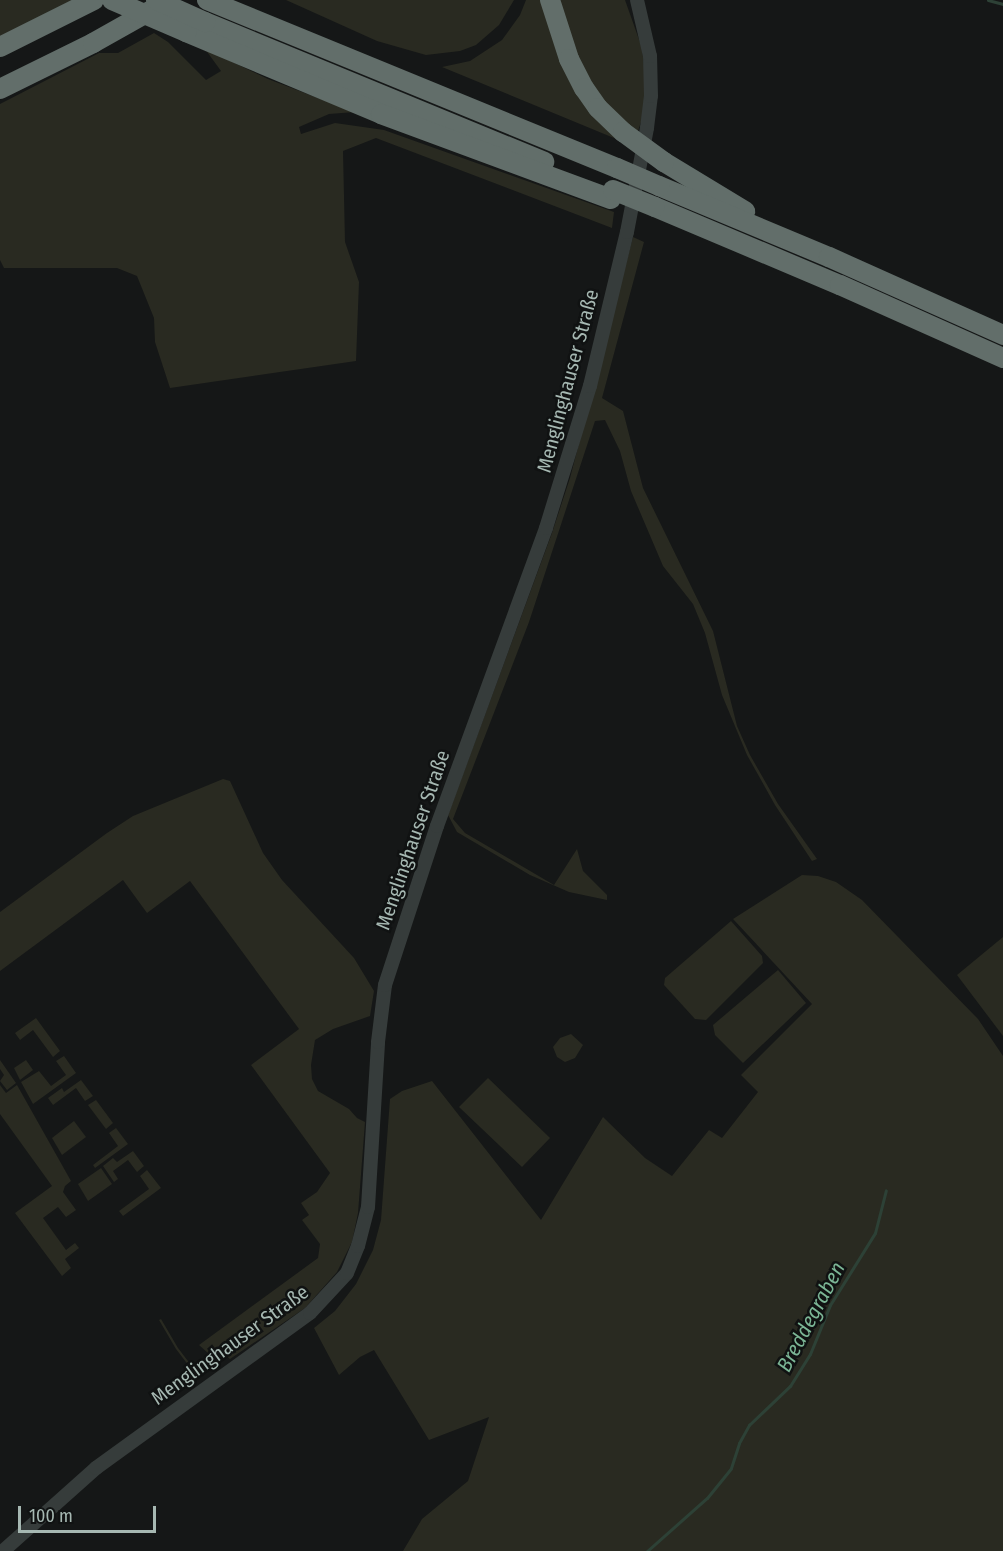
<!DOCTYPE html>
<html>
<head>
<meta charset="utf-8">
<style>
  body { margin:0 }
  #map { position:relative; width:1003px; height:1551px; overflow:hidden; background:#151717; font-family:"Fira Sans Condensed",sans-serif }
  div>[style] { position:absolute }
  .green>* { inset:0; background:#292a21 }
  .stream>* { height:3px; margin:-1.5px; padding:0 1.5px; transform-origin:1.5px; border-radius:1.5px; background:#2d4136 }
  .tertiary>* { height:14px; margin:-7px; padding:0 7px; transform-origin:7px; border-radius:7px; background:#363c3b }
  .motorway>* { height:20px; margin:-10px; padding:0 10px; transform-origin:10px; border-radius:10px; background:#626e6a }
  .motorway-bridge>* { height:20px; margin:-10px; padding:0 10px; transform-origin:10px; border-radius:10px; background:#626e6a }
  span { translate:-50% -50%; white-space:nowrap; text-align:center; line-height:1.15; -webkit-text-stroke:5px #101212; paint-order:stroke }
  .street-label { font-size:20px; color:#a6b8b2 }
  .water-label { font-size:21px; color:#7bb595; font-style:italic }
  .scale { position:absolute; left:18px; top:1506px; width:138px; height:27px; box-sizing:border-box; border:3px solid #a6b8b2; border-top:0; padding-left:8px; font-size:18px; line-height:21px; white-space:nowrap; color:#a6b8b2; -webkit-text-stroke:4px #101212; paint-order:stroke }
</style>
</head>
<body>
<div id="map">
  <div class="green">
    <div style="clip-path:polygon(0 0,77px 0,0 39px)"></div>
    <div style="clip-path:polygon(286px 0,514px 0,499px 25px,476px 45px,460px 51px,426px 55px,377px 41px)"></div>
    <div style="clip-path:polygon(526px 0,543px 0,626px 143px,442px 67px,470px 61px,502px 40px,520px 15px)"></div>
    <div style="clip-path:polygon(558px 0,625px 0,642px 48px,645px 74px,644px 113px,637px 134px,613px 115px,574px 56px)"></div>
    <div style="clip-path:polygon(154px 33px,168px 42px,206px 80px,221px 71px,205px 49px,268px 79px,355px 112px,329px 114px,299px 127px,301px 134px,335px 123px,384px 130px,614px 212px,612px 228px,376px 138px,343px 151px,345px 242px,359px 282px,356px 361px,170px 388px,155px 342px,154px 318px,137px 276px,117px 268px,4px 268px,0 260px,0 104px,99px 53px,118px 53px)"></div>
    <div style="clip-path:polygon(633px 237px,644px 242px,602px 398px,623px 411px,643px 488px,713px 631px,737px 726px,750px 755px,778px 804px,817px 859px,812px 861px,775px 805px,747px 755px,722px 695px,705px 633px,693px 604px,663px 566px,631px 491px,620px 451px,605px 420px,595px 421px,529px 622px,453px 819px,465px 833px,554px 885px,577px 849px,583px 871px,607px 895px,607px 900px,569px 892px,530px 875px,457px 832px,448px 815px,552px 533px,570px 478px)"></div>
    <div style="clip-path:polygon(223px 779px,230px 781px,263px 853px,282px 880px,354px 958px,374px 991px,370px 1016px,333px 1029px,315px 1040px,311px 1065px,312px 1079px,318px 1091px,349px 1109px,357px 1118px,365px 1122px,358px 1213px,352px 1242px,337px 1272px,305px 1308px,230px 1359px,227px 1357px,219px 1363px,199px 1345px,318px 1258px,320px 1244px,302px 1220px,309px 1215px,301px 1203px,317px 1192px,330px 1173px,251px 1065px,299px 1029px,190px 881px,147px 913px,123px 880px,0 971px,0 912px,107px 833px,133px 816px)"></div>
    <div style="clip-path:polygon(802px 875px,818px 876px,836px 882px,862px 900px,978px 1019px,1003px 1056px,1003px 1551px,403px 1551px,422px 1519px,468px 1481px,489px 1417px,429px 1440px,374px 1350px,360px 1357px,339px 1375px,314px 1328px,335px 1311px,356px 1284px,373px 1250px,381px 1220px,390px 1099px,402px 1091px,432px 1081px,541px 1220px,603px 1117px,645px 1158px,672px 1176px,709px 1130px,722px 1138px,758px 1092px,741px 1075px,812px 1004px,733px 919px)"></div>
    <div style="clip-path:polygon(731px 921px,762px 956px,763px 963px,706px 1020px,695px 1019px,664px 985px,665px 978px)"></div>
    <div style="clip-path:polygon(1003px 937px,1003px 1036px,957px 975px)"></div>
    <div style="clip-path:polygon(778px 970px,806px 1003px,743px 1063px,715px 1035px,713px 1025px)"></div>
    <div style="clip-path:polygon(36px 1018px,60px 1051px,53px 1057px,33px 1030px,20px 1040px,15px 1033px)"></div>
    <div style="clip-path:polygon(571px 1034px,583px 1045px,575px 1058px,565px 1062px,557px 1057px,553px 1047px,560px 1038px)"></div>
    <div style="clip-path:polygon(64px 1056px,76px 1073px,33px 1104px,21px 1082px,39px 1071px,51px 1086px,66px 1075px,56px 1061px)"></div>
    <div style="clip-path:polygon(0 1060px,16px 1083px,7px 1090px,0 1081px,4px 1075px,0 1069px)"></div>
    <div style="clip-path:polygon(26px 1060px,33px 1070px,20px 1080px,14px 1068px)"></div>
    <div style="clip-path:polygon(488px 1078px,550px 1138px,522px 1167px,459px 1107px)"></div>
    <div style="clip-path:polygon(81px 1080px,93px 1096px,85px 1101px,76px 1088px,53px 1105px,48px 1098px,62px 1088px,64px 1092px)"></div>
    <div style="clip-path:polygon(0 1085px,6px 1093px,17px 1085px,71px 1181px,65px 1186px,63px 1192px,76px 1210px,66px 1217px,58px 1207px,43px 1218px,66px 1250px,75px 1243px,79px 1248px,65px 1259px,71px 1268px,62px 1276px,15px 1213px,52px 1186px,0 1114px)"></div>
    <div style="clip-path:polygon(96px 1100px,113px 1123px,106px 1129px,88px 1105px)"></div>
    <div style="clip-path:polygon(74px 1121px,86px 1137px,62px 1155px,52px 1138px)"></div>
    <div style="clip-path:polygon(116px 1128px,128px 1144px,95px 1168px,93px 1165px,118px 1146px,109px 1133px)"></div>
    <div style="clip-path:polygon(133px 1151px,144px 1166px,137px 1172px,128px 1160px,113px 1171px,118px 1179px,114px 1182px,103px 1166px,113px 1158px,117px 1162px)"></div>
    <div style="clip-path:polygon(101px 1168px,112px 1184px,88px 1201px,78px 1184px)"></div>
    <div style="clip-path:polygon(147px 1170px,161px 1188px,123px 1216px,119px 1211px,149px 1189px,140px 1176px)"></div>
    <div style="clip-path:polygon(161px 1319px,178px 1348px,194px 1369px,192px 1370px,176px 1349px,159px 1320px)"></div>
  </div>
  <div class="stream">
    <div style="left:988px;top:0;width:16px;rotate:15deg"></div>
    <div style="left:647px;top:1551px;width:80px;rotate:-41.5deg"></div>
    <div style="left:707px;top:1498px;width:38px;rotate:-51deg"></div>
    <div style="left:731px;top:1468px;width:26px;rotate:-72deg"></div>
    <div style="left:739px;top:1443px;width:21px;rotate:-61deg"></div>
    <div style="left:749px;top:1425px;width:57px;rotate:-43.6deg"></div>
    <div style="left:790px;top:1386px;width:38px;rotate:-58deg"></div>
    <div style="left:810px;top:1354px;width:53px;rotate:-67.8deg"></div>
    <div style="left:830px;top:1305px;width:85px;rotate:-58deg"></div>
    <div style="left:875px;top:1233px;width:44px;rotate:-75.7deg"></div>
  </div>
  <div class="tertiary">
    <div style="left:3px;top:1551px;width:125px;rotate:-41.7deg"></div>
    <div style="left:96px;top:1468px;width:264px;rotate:-35.9deg"></div>
    <div style="left:310px;top:1313px;width:54px;rotate:-47.2deg"></div>
    <div style="left:347px;top:1273px;width:29px;rotate:-68deg"></div>
    <div style="left:358px;top:1246px;width:40px;rotate:-75.6deg"></div>
    <div style="left:368px;top:1207px;width:165px;rotate:-86.5deg"></div>
    <div style="left:378px;top:1042px;width:57px;rotate:-83deg"></div>
    <div style="left:385px;top:985px;width:167px;rotate:-71.9deg"></div>
    <div style="left:437px;top:826px;width:317px;rotate:-69.9deg"></div>
    <div style="left:546px;top:528px;width:149px;rotate:-72.8deg"></div>
    <div style="left:590px;top:386px;width:158px;rotate:-76.5deg"></div>
    <div style="left:627px;top:232px;width:106px;rotate:-79.1deg"></div>
    <div style="left:647px;top:128px;width:32px;rotate:-83deg"></div>
    <div style="left:651px;top:96px;width:40px;rotate:-91.4deg"></div>
    <div style="left:650px;top:56px;width:57px;rotate:-103.1deg"></div>
  </div>
  <div class="motorway">
    <div style="left:207px;top:0;width:443px;rotate:22.3deg"></div>
    <div style="left:550px;top:0;width:62px;rotate:72.1deg"></div>
    <div style="left:569px;top:59px;width:33px;rotate:63deg"></div>
    <div style="left:584px;top:88px;width:24px;rotate:55deg"></div>
    <div style="left:598px;top:108px;width:35px;rotate:44deg"></div>
    <div style="left:205px;top:22px;width:367px;rotate:22.4deg"></div>
    <div style="left:186px;top:32px;width:212px;rotate:22.8deg"></div>
    <div style="left:381px;top:114px;width:245px;rotate:20.3deg"></div>
    <div style="left:0;top:47px;width:105px;rotate:-26.6deg"></div>
    <div style="left:0;top:89px;width:104px;rotate:-26.3deg"></div>
    <div style="left:93px;top:43px;width:73px;rotate:-29.4deg"></div>
    <div style="left:664px;top:162px;width:95px;rotate:31.2deg"></div>
    <div style="left:659px;top:186px;width:184px;rotate:22.7deg"></div>
    <div style="left:829px;top:257px;width:191px;rotate:24.1deg"></div>
    <div style="left:655px;top:207px;width:201px;rotate:22.9deg"></div>
    <div style="left:840px;top:285px;width:179px;rotate:24.1deg"></div>
  </div>
  <div class="motorway-bridge">
    <div style="left:112px;top:0;width:81px;rotate:23.4deg"></div>
    <div style="left:156px;top:0;width:54px;rotate:24.2deg"></div>
    <div style="left:623px;top:132px;width:51px;rotate:36.2deg"></div>
    <div style="left:617px;top:168px;width:46px;rotate:23.2deg"></div>
    <div style="left:613px;top:190px;width:45px;rotate:22deg"></div>
  </div>
  <div class="street-label">
    <span style="left:568px;top:381px;rotate:-75deg">Menglinghauser Straße</span>
    <span style="left:413px;top:840px;rotate:-71deg">Menglinghauser Straße</span>
    <span style="left:230px;top:1345px;rotate:-36deg">Menglinghauser Straße</span>
  </div>
  <div class="water-label">
    <span style="left:811px;top:1317px;rotate:-62deg">Breddegraben</span>
  </div>
  <div class="scale">100 m</div>
</div>
</body>
</html>
